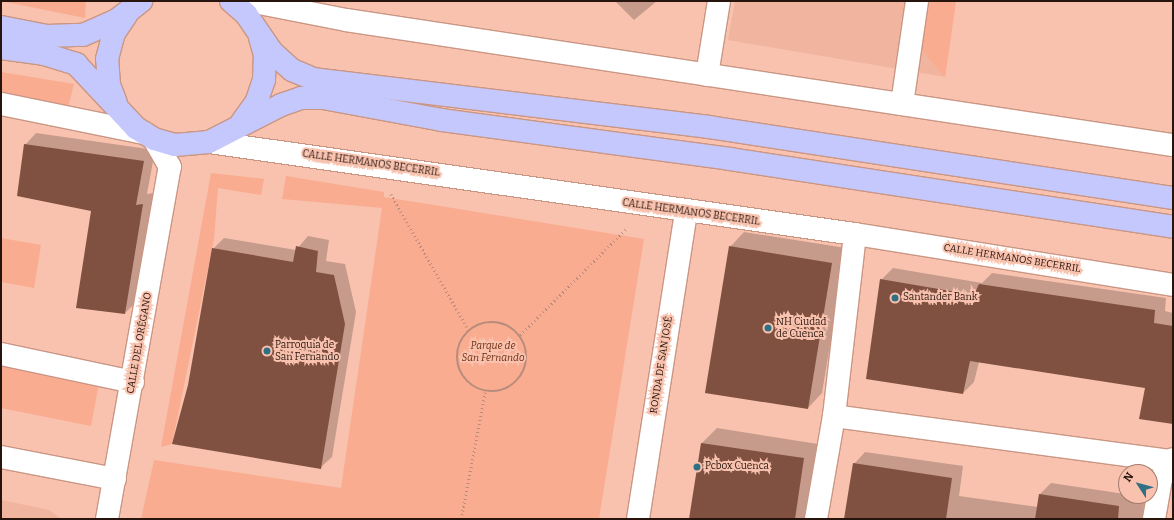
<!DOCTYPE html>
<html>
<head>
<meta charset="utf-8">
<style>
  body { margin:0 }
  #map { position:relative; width:1174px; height:520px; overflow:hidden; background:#f8c2ae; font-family:Bitter,serif }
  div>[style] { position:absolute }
  .built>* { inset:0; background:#f1b49e }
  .green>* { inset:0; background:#faac90 }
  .shadow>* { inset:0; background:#0003 }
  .building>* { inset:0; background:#805140 }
  .path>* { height:2.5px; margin-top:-1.25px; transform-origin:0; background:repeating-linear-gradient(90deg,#b78c7c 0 1px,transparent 0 4px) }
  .path>.ring { margin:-1.25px; padding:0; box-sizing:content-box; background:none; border:2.5px solid #b78c7c; border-radius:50% }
  .roads { filter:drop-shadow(1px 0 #ca9684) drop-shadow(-1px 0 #ca9684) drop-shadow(0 1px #ca9684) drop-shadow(0 -1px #ca9684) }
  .minor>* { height:22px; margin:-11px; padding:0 11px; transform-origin:11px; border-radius:11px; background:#fff }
  .major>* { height:22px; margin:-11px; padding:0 11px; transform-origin:11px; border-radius:11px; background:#c5c8fd }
  .dots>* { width:11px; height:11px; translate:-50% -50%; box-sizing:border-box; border:2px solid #f8c2ae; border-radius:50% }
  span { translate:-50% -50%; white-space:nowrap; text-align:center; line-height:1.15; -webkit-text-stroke:4px #f8c2ae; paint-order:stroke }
  .street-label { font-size:10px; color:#27140d }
  .poi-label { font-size:10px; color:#27140d }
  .left { translate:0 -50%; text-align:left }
  .park-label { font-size:10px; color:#722e12; font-style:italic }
  .frame { position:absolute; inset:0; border:2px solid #27140d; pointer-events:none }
  .north { position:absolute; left:1118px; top:464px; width:40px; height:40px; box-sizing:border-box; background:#f8c2ae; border:1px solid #a47c6e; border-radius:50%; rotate:306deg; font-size:11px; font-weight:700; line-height:16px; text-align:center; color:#27140d }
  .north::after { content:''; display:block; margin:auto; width:14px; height:18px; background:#2f7084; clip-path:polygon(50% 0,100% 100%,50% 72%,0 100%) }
</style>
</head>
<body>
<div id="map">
  <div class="built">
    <div style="clip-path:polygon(735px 1px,956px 1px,945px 77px,728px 40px)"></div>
    <div style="clip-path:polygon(1px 500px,49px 510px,61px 519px,1px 519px)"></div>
  </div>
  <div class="green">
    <div style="clip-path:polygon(1px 1px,86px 1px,85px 18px)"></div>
    <div style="clip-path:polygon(926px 1px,956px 1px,945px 77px,918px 46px)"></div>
    <div style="clip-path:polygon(1px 72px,74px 84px,68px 108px,1px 95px)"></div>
    <div style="clip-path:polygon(211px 173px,264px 179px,261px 195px,218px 188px,214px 239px,172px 444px,161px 447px)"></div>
    <div style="clip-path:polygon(286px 176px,384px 192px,384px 197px,644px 239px,599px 519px,141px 519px,154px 460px,341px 488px,382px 208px,282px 199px)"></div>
    <div style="clip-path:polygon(1px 238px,41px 245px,34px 288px,1px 282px)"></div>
    <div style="clip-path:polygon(1px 364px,99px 383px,91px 426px,1px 408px)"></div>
  </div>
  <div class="shadow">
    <div style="clip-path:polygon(615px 1px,657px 1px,634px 20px)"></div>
    <div style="clip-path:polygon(36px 133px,155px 150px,147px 194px,154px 193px,136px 302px,125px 313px,93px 210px,25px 145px)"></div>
    <div style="clip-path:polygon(744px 232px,846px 248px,822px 393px,808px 408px,730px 247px)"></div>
    <div style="clip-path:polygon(308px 236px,329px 240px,326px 261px,345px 264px,356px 312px,332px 457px,320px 468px,189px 385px,213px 249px,224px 238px,296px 250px)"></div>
    <div style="clip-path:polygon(893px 268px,982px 283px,992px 273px,1166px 298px,1165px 311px,1173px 313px,1173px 423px,1146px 387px,979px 362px,974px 382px,963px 393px,881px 280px)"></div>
    <div style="clip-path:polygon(717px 428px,818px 444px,806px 519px,690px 519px,702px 443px)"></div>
    <div style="clip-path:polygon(865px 452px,963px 466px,959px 496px,1038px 507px,1040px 494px,1051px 483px,1145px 497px,1142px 519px,845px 519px,854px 464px)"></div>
  </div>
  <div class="building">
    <div style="clip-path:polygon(24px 144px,144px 161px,136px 205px,143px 204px,125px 314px,76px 308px,91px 211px,17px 196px)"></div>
    <div style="clip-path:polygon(296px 246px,318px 251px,316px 272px,334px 275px,345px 324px,321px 469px,172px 444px,188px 385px,212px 248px,293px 262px)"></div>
    <div style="clip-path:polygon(729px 246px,832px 263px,808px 409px,705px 393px)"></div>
    <div style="clip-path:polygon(880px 279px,974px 295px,979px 284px,1155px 310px,1154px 323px,1173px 326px,1173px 424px,1139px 419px,1145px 388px,970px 361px,963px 394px,866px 379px)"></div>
    <div style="clip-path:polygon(701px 443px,804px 458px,795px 519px,689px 519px)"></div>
    <div style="clip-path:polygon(853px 463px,952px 478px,946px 519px,844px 519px)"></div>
    <div style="clip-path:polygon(1039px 494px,1119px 506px,1118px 519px,1035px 519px)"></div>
  </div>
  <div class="path">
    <div style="left:391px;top:194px;width:158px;rotate:60.3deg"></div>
    <div class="ring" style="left:457px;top:322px;width:67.5px;height:67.5px"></div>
    <div style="left:520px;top:335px;width:151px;rotate:-45deg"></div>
    <div style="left:461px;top:519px;width:129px;rotate:-79.3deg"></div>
  </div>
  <div class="roads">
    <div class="minor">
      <div style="left:249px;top:1px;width:99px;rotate:11.1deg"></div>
      <div style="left:346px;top:20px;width:836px;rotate:8.6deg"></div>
      <div style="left:707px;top:75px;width:75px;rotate:-80.8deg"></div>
      <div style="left:1px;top:104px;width:146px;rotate:11.5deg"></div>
      <div style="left:902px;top:104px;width:104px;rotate:-81.7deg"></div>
      <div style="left:209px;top:142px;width:653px;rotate:8.11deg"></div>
      <div style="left:855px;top:234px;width:322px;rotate:9.1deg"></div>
      <div style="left:1px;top:354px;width:135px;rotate:12deg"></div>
      <div style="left:834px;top:416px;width:339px;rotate:7.6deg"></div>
      <div style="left:1px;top:457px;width:116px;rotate:10.9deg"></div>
      <div style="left:107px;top:519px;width:358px;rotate:-79.9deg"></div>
      <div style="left:170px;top:167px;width:32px;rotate:-120deg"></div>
      <div style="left:638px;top:519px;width:311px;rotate:-81.1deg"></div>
      <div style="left:816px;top:519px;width:105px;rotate:-80.1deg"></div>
      <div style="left:834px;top:416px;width:183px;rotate:-83.4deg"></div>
      <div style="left:1154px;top:519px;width:41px;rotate:-80.1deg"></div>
      <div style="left:1161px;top:479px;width:23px;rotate:-59deg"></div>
    </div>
    <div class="major">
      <div style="left:231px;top:1px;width:20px;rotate:41deg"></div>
      <div style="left:246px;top:14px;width:46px;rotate:55.6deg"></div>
      <div style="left:272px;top:52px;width:27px;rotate:42deg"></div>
      <div style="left:292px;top:70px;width:23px;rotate:23deg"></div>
      <div style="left:313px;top:79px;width:399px;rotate:6.9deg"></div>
      <div style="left:709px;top:127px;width:469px;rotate:8.7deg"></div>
      <div style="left:1px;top:27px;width:47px;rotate:11.1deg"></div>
      <div style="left:47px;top:36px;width:36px;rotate:-2deg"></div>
      <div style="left:83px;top:35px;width:37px;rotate:-24deg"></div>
      <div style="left:117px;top:20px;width:31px;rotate:-38deg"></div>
      <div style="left:1px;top:48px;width:43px;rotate:7.9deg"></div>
      <div style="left:44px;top:54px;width:34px;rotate:17deg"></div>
      <div style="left:76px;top:64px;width:88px;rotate:46.8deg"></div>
      <div style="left:136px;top:128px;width:21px;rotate:31deg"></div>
      <div style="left:154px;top:139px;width:22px;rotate:16deg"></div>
      <div style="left:175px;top:145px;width:34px;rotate:-5deg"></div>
      <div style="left:209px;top:142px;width:81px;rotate:-27.2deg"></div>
      <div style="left:281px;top:105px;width:21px;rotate:-19deg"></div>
      <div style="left:301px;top:98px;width:22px"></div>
      <div style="left:323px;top:98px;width:121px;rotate:10.5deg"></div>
      <div style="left:442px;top:120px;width:291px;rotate:7.7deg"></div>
      <div style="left:730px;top:159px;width:448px;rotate:8.7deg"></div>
      <div style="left:116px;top:103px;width:19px;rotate:-111deg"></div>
      <div style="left:109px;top:85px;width:26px;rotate:-94deg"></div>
      <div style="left:107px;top:59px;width:27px;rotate:-75deg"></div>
      <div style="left:114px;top:33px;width:22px;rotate:-56deg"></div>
      <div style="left:242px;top:122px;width:24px;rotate:-54deg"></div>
      <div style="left:256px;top:103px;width:24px;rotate:-71deg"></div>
      <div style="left:264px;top:80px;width:25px;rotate:-88deg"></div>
      <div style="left:265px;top:55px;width:19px;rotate:-106deg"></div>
    </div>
  </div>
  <div class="dots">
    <div style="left:895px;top:298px;background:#2f7084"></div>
    <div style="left:768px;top:328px;background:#2f7084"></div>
    <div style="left:267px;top:351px;background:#2f7084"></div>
    <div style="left:697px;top:467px;background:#2f7084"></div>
  </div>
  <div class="street-label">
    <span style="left:371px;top:164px;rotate:8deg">CALLE HERMANOS BECERRIL</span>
    <span style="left:691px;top:213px;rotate:8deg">CALLE HERMANOS BECERRIL</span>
    <span style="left:1012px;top:259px;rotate:9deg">CALLE HERMANOS BECERRIL</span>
    <span style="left:140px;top:343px;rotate:-80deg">CALLE DEL ORÉGANO</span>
    <span style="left:662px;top:365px;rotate:-81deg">RONDA DE SAN JOSÉ</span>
  </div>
  <div class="poi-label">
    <span class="left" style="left:903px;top:298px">Santander Bank</span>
    <span class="left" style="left:776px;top:328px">NH Ciudad<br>de Cuenca</span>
    <span class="left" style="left:275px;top:351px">Parroquia de<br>San Fernando</span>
    <span class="left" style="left:705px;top:467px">Pcbox Cuenca</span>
  </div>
  <div class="park-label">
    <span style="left:493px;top:352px">Parque de<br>San Fernando</span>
  </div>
  <div class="frame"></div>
  <div class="north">N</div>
</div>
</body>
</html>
